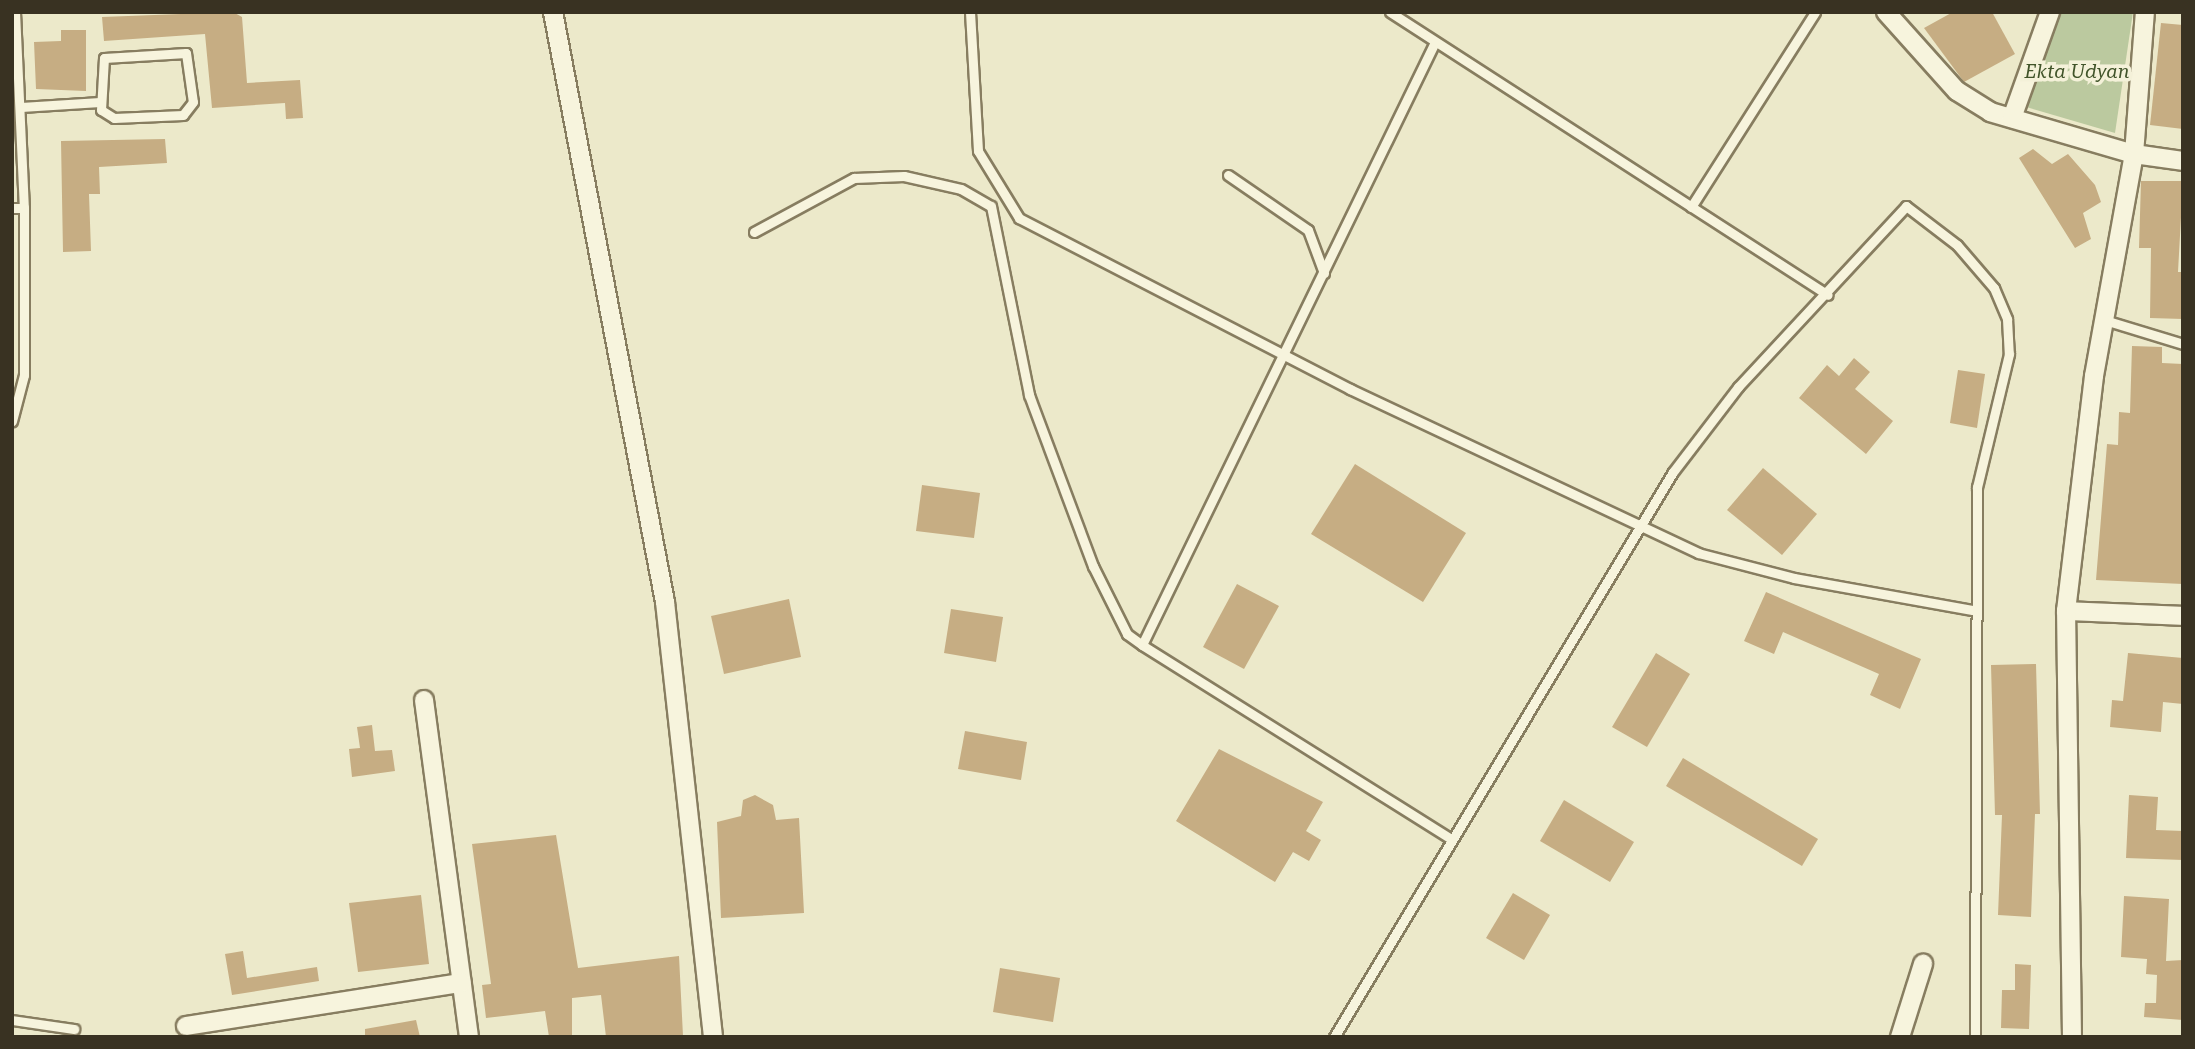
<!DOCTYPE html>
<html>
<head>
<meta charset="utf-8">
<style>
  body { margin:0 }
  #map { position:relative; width:2195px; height:1049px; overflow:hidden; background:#ece9ca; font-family:"Roboto Serif",serif }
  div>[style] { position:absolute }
  .green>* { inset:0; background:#bbc99f }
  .building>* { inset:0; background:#c6ad83 }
  .roads { filter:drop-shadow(2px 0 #877d60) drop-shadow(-2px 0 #877d60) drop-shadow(0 2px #877d60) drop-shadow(0 -2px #877d60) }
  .lane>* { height:9px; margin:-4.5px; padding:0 4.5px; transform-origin:4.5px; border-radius:4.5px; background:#f7f4dd }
  .street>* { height:18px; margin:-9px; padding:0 9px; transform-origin:9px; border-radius:9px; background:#f7f4dd }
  span { translate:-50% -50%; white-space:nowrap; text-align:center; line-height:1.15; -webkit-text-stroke:7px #f4f1d9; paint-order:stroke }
  .park-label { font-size:19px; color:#41542a; font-style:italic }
  .frame { position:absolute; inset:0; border:14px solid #393222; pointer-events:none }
</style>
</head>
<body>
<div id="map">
  <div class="green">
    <div style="clip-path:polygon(2048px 12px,2133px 12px,2115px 133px,2016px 104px)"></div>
  </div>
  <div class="building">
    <div style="clip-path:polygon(233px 12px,242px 17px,247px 83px,300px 80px,303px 118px,286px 119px,285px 103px,212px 108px,205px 34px,104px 41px,102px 17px)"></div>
    <div style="clip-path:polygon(1953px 12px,1992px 12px,2015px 54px,1964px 82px,1924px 28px)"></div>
    <div style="clip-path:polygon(2161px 23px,2183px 25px,2183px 129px,2150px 125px)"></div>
    <div style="clip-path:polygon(61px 30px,86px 30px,86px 91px,36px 89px,34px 42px,61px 41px)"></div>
    <div style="clip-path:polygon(165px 139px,167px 163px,99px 167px,100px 194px,89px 194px,91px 251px,63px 252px,61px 141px)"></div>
    <div style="clip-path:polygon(2033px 149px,2052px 164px,2068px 154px,2095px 185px,2101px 202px,2083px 213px,2091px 239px,2075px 248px,2019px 158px)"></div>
    <div style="clip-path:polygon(2141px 181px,2183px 181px,2178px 272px,2183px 272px,2183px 319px,2150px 318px,2151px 248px,2139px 248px)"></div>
    <div style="clip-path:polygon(2132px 346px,2162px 347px,2162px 363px,2183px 364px,2183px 584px,2096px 580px,2107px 444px,2118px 445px,2119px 412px,2130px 413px)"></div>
    <div style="clip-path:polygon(1854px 358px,1870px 372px,1855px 389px,1893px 421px,1866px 454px,1799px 398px,1827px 365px,1839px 376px)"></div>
    <div style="clip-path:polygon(1958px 370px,1985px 374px,1977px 428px,1950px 423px)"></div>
    <div style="clip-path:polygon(1355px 464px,1466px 533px,1423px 602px,1311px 534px)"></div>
    <div style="clip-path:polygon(1763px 468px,1817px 514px,1782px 555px,1727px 510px)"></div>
    <div style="clip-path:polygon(922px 485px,980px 493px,974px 538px,916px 531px)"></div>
    <div style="clip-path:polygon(1237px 584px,1279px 606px,1244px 669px,1203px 647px)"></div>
    <div style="clip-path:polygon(1766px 592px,1921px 659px,1900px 709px,1870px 695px,1879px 674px,1783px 632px,1774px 654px,1744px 641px)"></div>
    <div style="clip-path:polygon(789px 599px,801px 657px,724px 674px,711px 616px)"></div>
    <div style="clip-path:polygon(951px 609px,1003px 617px,996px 662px,944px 653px)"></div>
    <div style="clip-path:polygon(1656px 653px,1690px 674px,1647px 747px,1612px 727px)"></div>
    <div style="clip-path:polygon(2128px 653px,2183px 658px,2183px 704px,2163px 702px,2161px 732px,2110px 727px,2112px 700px,2123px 701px)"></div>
    <div style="clip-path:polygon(2036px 664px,2040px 814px,2035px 814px,2031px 917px,1998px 915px,2002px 815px,1995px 815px,1991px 665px)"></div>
    <div style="clip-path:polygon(372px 725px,375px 751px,392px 750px,395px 771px,352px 777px,349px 749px,360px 748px,357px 727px)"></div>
    <div style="clip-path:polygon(965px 731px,1027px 742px,1021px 780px,958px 769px)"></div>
    <div style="clip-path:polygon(1219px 749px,1323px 802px,1306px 831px,1321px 840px,1309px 861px,1293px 852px,1275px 882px,1176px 821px)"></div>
    <div style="clip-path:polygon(1683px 758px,1818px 839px,1802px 866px,1666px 786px)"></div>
    <div style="clip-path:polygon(755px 795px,773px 805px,776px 820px,799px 818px,804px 913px,721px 918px,717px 822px,741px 816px,743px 800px)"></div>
    <div style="clip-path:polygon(2129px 795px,2158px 797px,2156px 830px,2183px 831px,2183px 860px,2126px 858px)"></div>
    <div style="clip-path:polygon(1564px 800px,1634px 842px,1610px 882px,1540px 841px)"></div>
    <div style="clip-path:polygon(556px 835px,578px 968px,679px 956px,683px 1036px,606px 1037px,601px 995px,572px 998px,572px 1037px,549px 1037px,545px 1011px,486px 1018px,482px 985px,491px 984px,472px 844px)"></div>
    <div style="clip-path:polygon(1513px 893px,1550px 915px,1524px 960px,1486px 938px)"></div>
    <div style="clip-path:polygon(421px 895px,429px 964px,358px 972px,349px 903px)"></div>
    <div style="clip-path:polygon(2124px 896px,2169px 899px,2166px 961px,2183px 960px,2183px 1020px,2144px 1017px,2145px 1003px,2156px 1003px,2157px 975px,2146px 974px,2147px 959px,2121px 957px)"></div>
    <div style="clip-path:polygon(243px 951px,247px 978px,317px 967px,319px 981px,232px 995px,225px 954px)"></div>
    <div style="clip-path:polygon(2015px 964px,2031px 965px,2029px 1029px,2001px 1028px,2002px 990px,2015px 990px)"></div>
    <div style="clip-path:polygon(1000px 968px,1060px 978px,1053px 1022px,993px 1012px)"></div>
    <div style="clip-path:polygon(416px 1020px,420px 1037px,365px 1037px,365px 1029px)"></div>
  </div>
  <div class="roads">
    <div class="lane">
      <div style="left:15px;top:12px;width:196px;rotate:87.4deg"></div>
      <div style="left:970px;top:12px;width:139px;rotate:86.7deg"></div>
      <div style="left:978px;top:151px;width:79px;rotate:58.5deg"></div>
      <div style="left:1019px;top:218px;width:373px;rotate:27.3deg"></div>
      <div style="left:1350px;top:389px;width:385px;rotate:25.2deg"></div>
      <div style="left:1698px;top:553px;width:99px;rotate:14.6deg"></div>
      <div style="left:1794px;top:578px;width:181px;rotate:10.2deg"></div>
      <div style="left:1390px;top:12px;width:521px;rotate:32.87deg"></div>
      <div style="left:1435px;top:42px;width:670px;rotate:115.92deg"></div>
      <div style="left:1142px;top:645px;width:365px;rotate:32.1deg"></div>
      <div style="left:186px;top:53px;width:49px;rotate:81.9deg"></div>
      <div style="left:193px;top:102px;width:16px;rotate:128deg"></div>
      <div style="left:183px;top:115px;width:69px;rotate:177.5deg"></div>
      <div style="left:114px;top:118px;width:15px;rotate:-148deg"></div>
      <div style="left:101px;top:110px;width:52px;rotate:-86.7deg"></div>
      <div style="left:104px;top:58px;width:82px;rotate:-3.5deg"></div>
      <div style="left:21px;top:107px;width:79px;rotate:-3.6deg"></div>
      <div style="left:1228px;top:175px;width:97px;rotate:34.5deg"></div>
      <div style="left:1308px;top:230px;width:46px;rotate:69.6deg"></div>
      <div style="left:1691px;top:207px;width:231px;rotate:-57.5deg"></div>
      <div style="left:12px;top:208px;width:12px"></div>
      <div style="left:24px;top:208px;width:167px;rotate:90deg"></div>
      <div style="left:24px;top:375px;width:48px;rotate:104.6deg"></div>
      <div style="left:754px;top:232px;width:114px;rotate:-28.4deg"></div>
      <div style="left:854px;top:178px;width:50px;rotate:-2.3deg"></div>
      <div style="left:904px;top:176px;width:58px;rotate:12.8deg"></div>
      <div style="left:961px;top:189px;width:34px;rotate:30deg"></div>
      <div style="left:991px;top:206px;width:193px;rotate:78.6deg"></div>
      <div style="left:1029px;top:395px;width:183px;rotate:69.5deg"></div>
      <div style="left:1093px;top:566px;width:76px;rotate:63.4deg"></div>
      <div style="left:1127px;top:634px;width:19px;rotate:36deg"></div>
      <div style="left:2108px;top:321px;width:78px;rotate:17deg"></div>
      <div style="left:12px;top:1020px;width:63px;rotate:8.3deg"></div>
      <div style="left:1334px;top:1037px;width:659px;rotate:-59.04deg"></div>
      <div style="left:1673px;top:472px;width:107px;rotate:-52.6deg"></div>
      <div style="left:1738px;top:387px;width:247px;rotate:-47.1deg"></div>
      <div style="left:1906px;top:206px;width:64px;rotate:37.4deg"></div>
      <div style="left:1957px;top:245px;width:57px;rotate:49.3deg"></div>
      <div style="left:1994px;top:288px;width:34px;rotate:67deg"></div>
      <div style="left:2007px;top:319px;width:35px;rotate:87deg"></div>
      <div style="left:2009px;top:354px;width:137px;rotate:103.5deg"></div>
      <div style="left:1977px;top:487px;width:550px;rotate:90.21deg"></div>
    </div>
    <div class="street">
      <div style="left:553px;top:12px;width:601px;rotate:79.25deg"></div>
      <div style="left:665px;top:602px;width:438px;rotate:83.7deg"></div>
      <div style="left:1886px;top:12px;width:106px;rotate:48.1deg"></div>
      <div style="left:1957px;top:91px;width:39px;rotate:32deg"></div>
      <div style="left:1990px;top:112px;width:150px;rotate:16.3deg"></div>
      <div style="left:2134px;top:154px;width:49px;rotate:8.1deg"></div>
      <div style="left:2012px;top:118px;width:113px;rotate:-70.3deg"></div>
      <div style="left:2066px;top:611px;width:117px;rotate:2.4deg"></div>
      <div style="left:424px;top:700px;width:340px;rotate:82.4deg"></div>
      <div style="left:186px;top:1026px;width:279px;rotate:-8.9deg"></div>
      <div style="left:1900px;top:1037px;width:77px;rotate:-72.5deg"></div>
      <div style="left:2072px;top:1037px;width:426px;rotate:-90.8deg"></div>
      <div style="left:2066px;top:611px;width:237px;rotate:-83.2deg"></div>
      <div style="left:2094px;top:376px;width:226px;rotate:-79.8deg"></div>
      <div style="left:2134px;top:154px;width:142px;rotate:-85.6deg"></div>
    </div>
  </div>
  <div class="park-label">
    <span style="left:2077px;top:72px">Ekta Udyan</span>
  </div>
  <div class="frame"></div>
</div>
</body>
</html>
